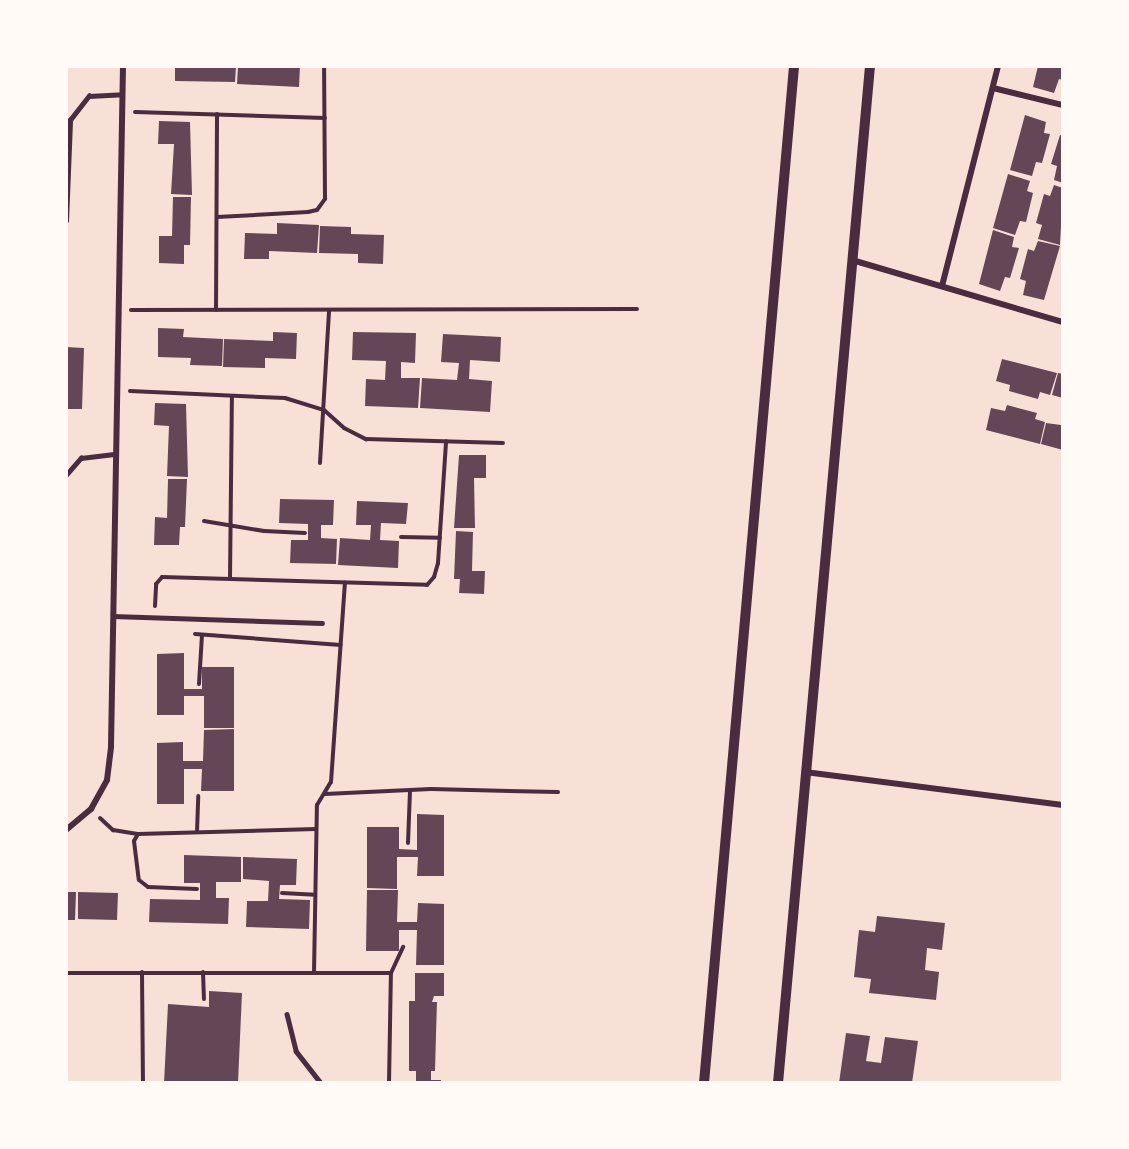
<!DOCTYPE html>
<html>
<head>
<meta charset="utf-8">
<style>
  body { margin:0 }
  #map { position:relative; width:1129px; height:1149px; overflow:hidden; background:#f7e1d7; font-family:"Varela Round",sans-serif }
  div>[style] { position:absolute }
  .building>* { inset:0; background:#644757 }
  .path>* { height:4px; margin:-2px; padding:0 2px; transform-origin:2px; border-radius:2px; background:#4a2c40 }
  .service>* { height:4.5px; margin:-2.25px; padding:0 2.25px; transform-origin:2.25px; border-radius:2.25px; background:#4a2c40 }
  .minor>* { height:6px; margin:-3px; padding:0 3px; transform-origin:3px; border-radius:3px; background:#4a2c40 }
  .tertiary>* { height:10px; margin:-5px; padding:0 5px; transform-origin:5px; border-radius:5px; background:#4a2c40 }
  span { translate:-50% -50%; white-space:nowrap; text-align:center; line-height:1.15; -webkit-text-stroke:5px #fffaf5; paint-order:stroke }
  .frame { position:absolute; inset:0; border:68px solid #fffaf5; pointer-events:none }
</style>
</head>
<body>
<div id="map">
  <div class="building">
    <div style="clip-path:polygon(175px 66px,236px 66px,235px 82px,175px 81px)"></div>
    <div style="clip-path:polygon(238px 66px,300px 66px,299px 87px,237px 84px)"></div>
    <div style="clip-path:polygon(1038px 66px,1063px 66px,1063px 80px,1059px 79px,1054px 93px,1033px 87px)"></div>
    <div style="clip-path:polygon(1025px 115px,1046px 122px,1044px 133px,1050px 134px,1042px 163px,1036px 162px,1032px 176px,1010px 170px)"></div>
    <div style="clip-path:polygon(159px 121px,190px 122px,192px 195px,171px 194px,174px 144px,158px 144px)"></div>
    <div style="clip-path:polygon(1060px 135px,1063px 136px,1063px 183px,1054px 180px,1057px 166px,1051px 164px)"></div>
    <div style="clip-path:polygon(1008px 174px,1030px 181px,1027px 191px,1033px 193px,1026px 222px,1020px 221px,1015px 235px,993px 228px)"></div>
    <div style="clip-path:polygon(1054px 185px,1063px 188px,1060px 245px,1038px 239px,1042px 225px,1036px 223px,1044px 194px,1050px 196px)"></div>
    <div style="clip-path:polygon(173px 197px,191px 197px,190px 245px,184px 245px,184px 264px,159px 263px,159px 236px,172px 236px)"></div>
    <div style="clip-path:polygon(277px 223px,319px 225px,317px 253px,269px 251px,269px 259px,244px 259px,245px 233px,277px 234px)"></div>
    <div style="clip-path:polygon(320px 226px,351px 227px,351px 234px,384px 235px,383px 264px,358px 263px,358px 254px,319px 253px)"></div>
    <div style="clip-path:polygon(993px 230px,1014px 237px,1012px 247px,1019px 248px,1010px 278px,1005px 277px,1000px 291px,979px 284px)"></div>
    <div style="clip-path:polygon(1038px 241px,1060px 246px,1044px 300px,1023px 295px,1026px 281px,1020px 279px,1028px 249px,1034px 251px)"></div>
    <div style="clip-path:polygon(158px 328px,184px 329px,183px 337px,223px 339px,222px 366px,190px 365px,191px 358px,158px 357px)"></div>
    <div style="clip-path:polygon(273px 332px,297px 333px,296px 359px,265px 358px,265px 368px,223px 367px,224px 339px,273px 341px)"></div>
    <div style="clip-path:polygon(353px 332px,416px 333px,415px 363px,401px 362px,401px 378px,420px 378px,418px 408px,365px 406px,366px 379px,385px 380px,386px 361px,352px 360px)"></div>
    <div style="clip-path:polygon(443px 334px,501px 337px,500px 362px,470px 360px,469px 379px,492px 381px,490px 412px,420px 408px,422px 378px,457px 380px,459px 363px,441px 362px)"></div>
    <div style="clip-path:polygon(66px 347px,84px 348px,82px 409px,66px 409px)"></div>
    <div style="clip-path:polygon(1002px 359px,1057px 373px,1050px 395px,1040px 392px,1038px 399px,1009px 391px,1010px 385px,996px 381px)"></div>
    <div style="clip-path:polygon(1058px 373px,1063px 374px,1063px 398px,1052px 395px)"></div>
    <div style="clip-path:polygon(155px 403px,186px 404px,188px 477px,167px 476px,169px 426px,154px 425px)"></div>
    <div style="clip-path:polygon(1007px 405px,1037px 413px,1035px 419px,1045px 422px,1040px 444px,986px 430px,991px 408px,1005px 411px)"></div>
    <div style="clip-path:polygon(1063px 419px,1063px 450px,1041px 444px,1046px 423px,1061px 425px)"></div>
    <div style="clip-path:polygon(459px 455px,486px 455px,486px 478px,474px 478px,475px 528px,454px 528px)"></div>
    <div style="clip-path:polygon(168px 479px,187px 479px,185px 527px,180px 527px,179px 545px,154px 545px,155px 517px,167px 518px)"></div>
    <div style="clip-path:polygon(280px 499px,334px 500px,333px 525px,321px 525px,321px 538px,337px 539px,336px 564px,290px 563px,291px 540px,308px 540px,308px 524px,279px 523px)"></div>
    <div style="clip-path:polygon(357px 501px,408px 503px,406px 524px,381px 523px,380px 540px,399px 541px,398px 568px,338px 565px,340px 538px,370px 540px,371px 525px,356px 525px)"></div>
    <div style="clip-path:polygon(456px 531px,473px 532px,472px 571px,485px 571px,484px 594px,459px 593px,460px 579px,454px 579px)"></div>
    <div style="clip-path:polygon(184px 653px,184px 689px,202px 689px,202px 667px,234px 667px,234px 728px,204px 728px,204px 696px,184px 696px,184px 715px,157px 715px,157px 654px)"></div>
    <div style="clip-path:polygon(234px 729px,234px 791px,201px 791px,202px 769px,184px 769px,184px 804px,157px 804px,157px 743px,183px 742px,183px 761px,203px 761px,204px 730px)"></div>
    <div style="clip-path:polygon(417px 814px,444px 815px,444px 876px,417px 876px,418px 857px,397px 857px,397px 889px,367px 888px,367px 827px,399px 827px,399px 849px,417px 850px)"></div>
    <div style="clip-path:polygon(184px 855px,241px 857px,241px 882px,216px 882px,216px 898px,229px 898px,228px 924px,149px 922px,150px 899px,200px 900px,200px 883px,184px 883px)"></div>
    <div style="clip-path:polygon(243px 857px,297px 859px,296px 885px,280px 885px,279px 899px,310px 900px,309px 929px,246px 927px,247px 901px,268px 901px,269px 881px,243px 879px)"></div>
    <div style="clip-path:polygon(367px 890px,398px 890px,397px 922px,417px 922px,418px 903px,444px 904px,444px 965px,416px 965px,417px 930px,399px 930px,399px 951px,366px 951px)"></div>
    <div style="clip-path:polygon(66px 892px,76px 892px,75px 920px,66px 920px)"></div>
    <div style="clip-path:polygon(78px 892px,118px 893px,117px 920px,78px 919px)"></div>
    <div style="clip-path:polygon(877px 916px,945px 923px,942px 950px,927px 948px,925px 970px,939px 972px,936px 1000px,869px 993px,871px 979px,854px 977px,859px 930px,875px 932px)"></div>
    <div style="clip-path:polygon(415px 973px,444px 973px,444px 996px,434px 996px,432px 1002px,437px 1002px,436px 1035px,435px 1071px,431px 1071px,431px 1080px,441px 1080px,441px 1083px,416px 1083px,416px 1071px,409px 1071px,409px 1001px,415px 1001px)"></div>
    <div style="clip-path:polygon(209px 991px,242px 993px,238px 1083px,164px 1083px,168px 1004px,209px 1007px)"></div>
    <div style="clip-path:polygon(846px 1033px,870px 1036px,866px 1061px,881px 1063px,885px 1037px,918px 1041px,912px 1083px,839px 1083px)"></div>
  </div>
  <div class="path">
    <div style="left:135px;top:112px;width:190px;rotate:1.8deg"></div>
    <div style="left:217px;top:217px;width:91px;rotate:-3.1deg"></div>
    <div style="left:308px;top:212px;width:9px;rotate:-13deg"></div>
    <div style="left:317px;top:210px;width:14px;rotate:-54deg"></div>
    <div style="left:325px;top:199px;width:133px;rotate:-90.4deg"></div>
    <div style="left:131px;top:310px;width:506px;rotate:-0.11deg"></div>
    <div style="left:216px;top:310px;width:196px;rotate:-89.7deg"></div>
    <div style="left:130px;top:391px;width:155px;rotate:2.6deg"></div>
    <div style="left:285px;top:398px;width:41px;rotate:17.1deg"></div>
    <div style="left:324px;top:410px;width:27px;rotate:42deg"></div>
    <div style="left:344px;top:428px;width:25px;rotate:27deg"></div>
    <div style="left:366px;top:439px;width:137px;rotate:1.7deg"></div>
    <div style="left:320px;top:463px;width:153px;rotate:-86.6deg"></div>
    <div style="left:204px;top:521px;width:61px;rotate:9.5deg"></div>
    <div style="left:264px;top:531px;width:41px;rotate:2.8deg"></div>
    <div style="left:401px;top:537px;width:39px;rotate:1deg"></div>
    <div style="left:230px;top:579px;width:183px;rotate:-89.4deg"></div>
    <div style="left:155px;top:606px;width:22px;rotate:-87deg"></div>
    <div style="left:156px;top:584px;width:9px;rotate:-49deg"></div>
    <div style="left:162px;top:577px;width:265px;rotate:1.7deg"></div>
    <div style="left:427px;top:585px;width:11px;rotate:-49deg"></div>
    <div style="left:434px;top:577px;width:15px;rotate:-74deg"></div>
    <div style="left:438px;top:563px;width:122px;rotate:-86.2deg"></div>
    <div style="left:195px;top:634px;width:146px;rotate:4.3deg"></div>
    <div style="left:199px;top:684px;width:49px;rotate:-86.5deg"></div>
    <div style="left:325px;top:794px;width:106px;rotate:-2.7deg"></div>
    <div style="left:431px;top:789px;width:127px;rotate:1.4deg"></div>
    <div style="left:100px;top:818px;width:18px;rotate:43deg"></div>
    <div style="left:113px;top:830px;width:25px;rotate:9deg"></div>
    <div style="left:138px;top:834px;width:178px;rotate:-1.6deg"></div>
    <div style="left:197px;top:832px;width:36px;rotate:-88deg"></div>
    <div style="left:138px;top:834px;width:8px;rotate:120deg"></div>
    <div style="left:134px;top:841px;width:39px;rotate:83deg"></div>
    <div style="left:139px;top:880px;width:11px;rotate:38deg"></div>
    <div style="left:148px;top:887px;width:49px;rotate:2.3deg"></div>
    <div style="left:408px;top:843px;width:51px;rotate:-87.8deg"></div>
    <div style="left:282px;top:893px;width:33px;rotate:3deg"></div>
    <div style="left:142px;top:972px;width:111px;rotate:89.5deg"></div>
    <div style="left:203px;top:972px;width:27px;rotate:88deg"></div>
    <div style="left:66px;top:973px;width:325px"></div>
    <div style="left:314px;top:973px;width:168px;rotate:-89deg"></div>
    <div style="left:317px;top:805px;width:27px;rotate:-59deg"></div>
    <div style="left:331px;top:782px;width:200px;rotate:-86deg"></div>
    <div style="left:389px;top:1083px;width:110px;rotate:-89deg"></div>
    <div style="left:391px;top:973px;width:29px;rotate:-65deg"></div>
  </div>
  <div class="service">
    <div style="left:66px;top:221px;width:101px;rotate:-87.7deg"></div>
    <div style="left:70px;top:120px;width:31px;rotate:-52deg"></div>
    <div style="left:89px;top:96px;width:33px;rotate:-3deg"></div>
    <div style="left:66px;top:475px;width:23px;rotate:-49deg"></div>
    <div style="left:81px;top:458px;width:35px;rotate:-7deg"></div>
    <div style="left:113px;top:616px;width:209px;rotate:1.9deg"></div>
    <div style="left:287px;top:1014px;width:38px;rotate:76deg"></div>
    <div style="left:296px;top:1051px;width:41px;rotate:52deg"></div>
  </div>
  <div class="minor">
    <div style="left:993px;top:88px;width:72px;rotate:13.7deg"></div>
    <div style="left:852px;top:260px;width:220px;rotate:16.4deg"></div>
    <div style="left:942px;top:286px;width:227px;rotate:-75.7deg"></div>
    <div style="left:805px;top:772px;width:260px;rotate:7.3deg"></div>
    <div style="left:66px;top:830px;width:33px;rotate:-40deg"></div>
    <div style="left:91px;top:809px;width:33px;rotate:-61deg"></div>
    <div style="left:107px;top:780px;width:34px;rotate:-83deg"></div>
    <div style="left:111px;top:746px;width:680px;rotate:-88.99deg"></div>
  </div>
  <div class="tertiary">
    <div style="left:704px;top:1083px;width:1021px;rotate:-84.94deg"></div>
    <div style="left:778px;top:1083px;width:1021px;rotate:-84.83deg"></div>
  </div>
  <div class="frame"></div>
</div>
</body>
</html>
